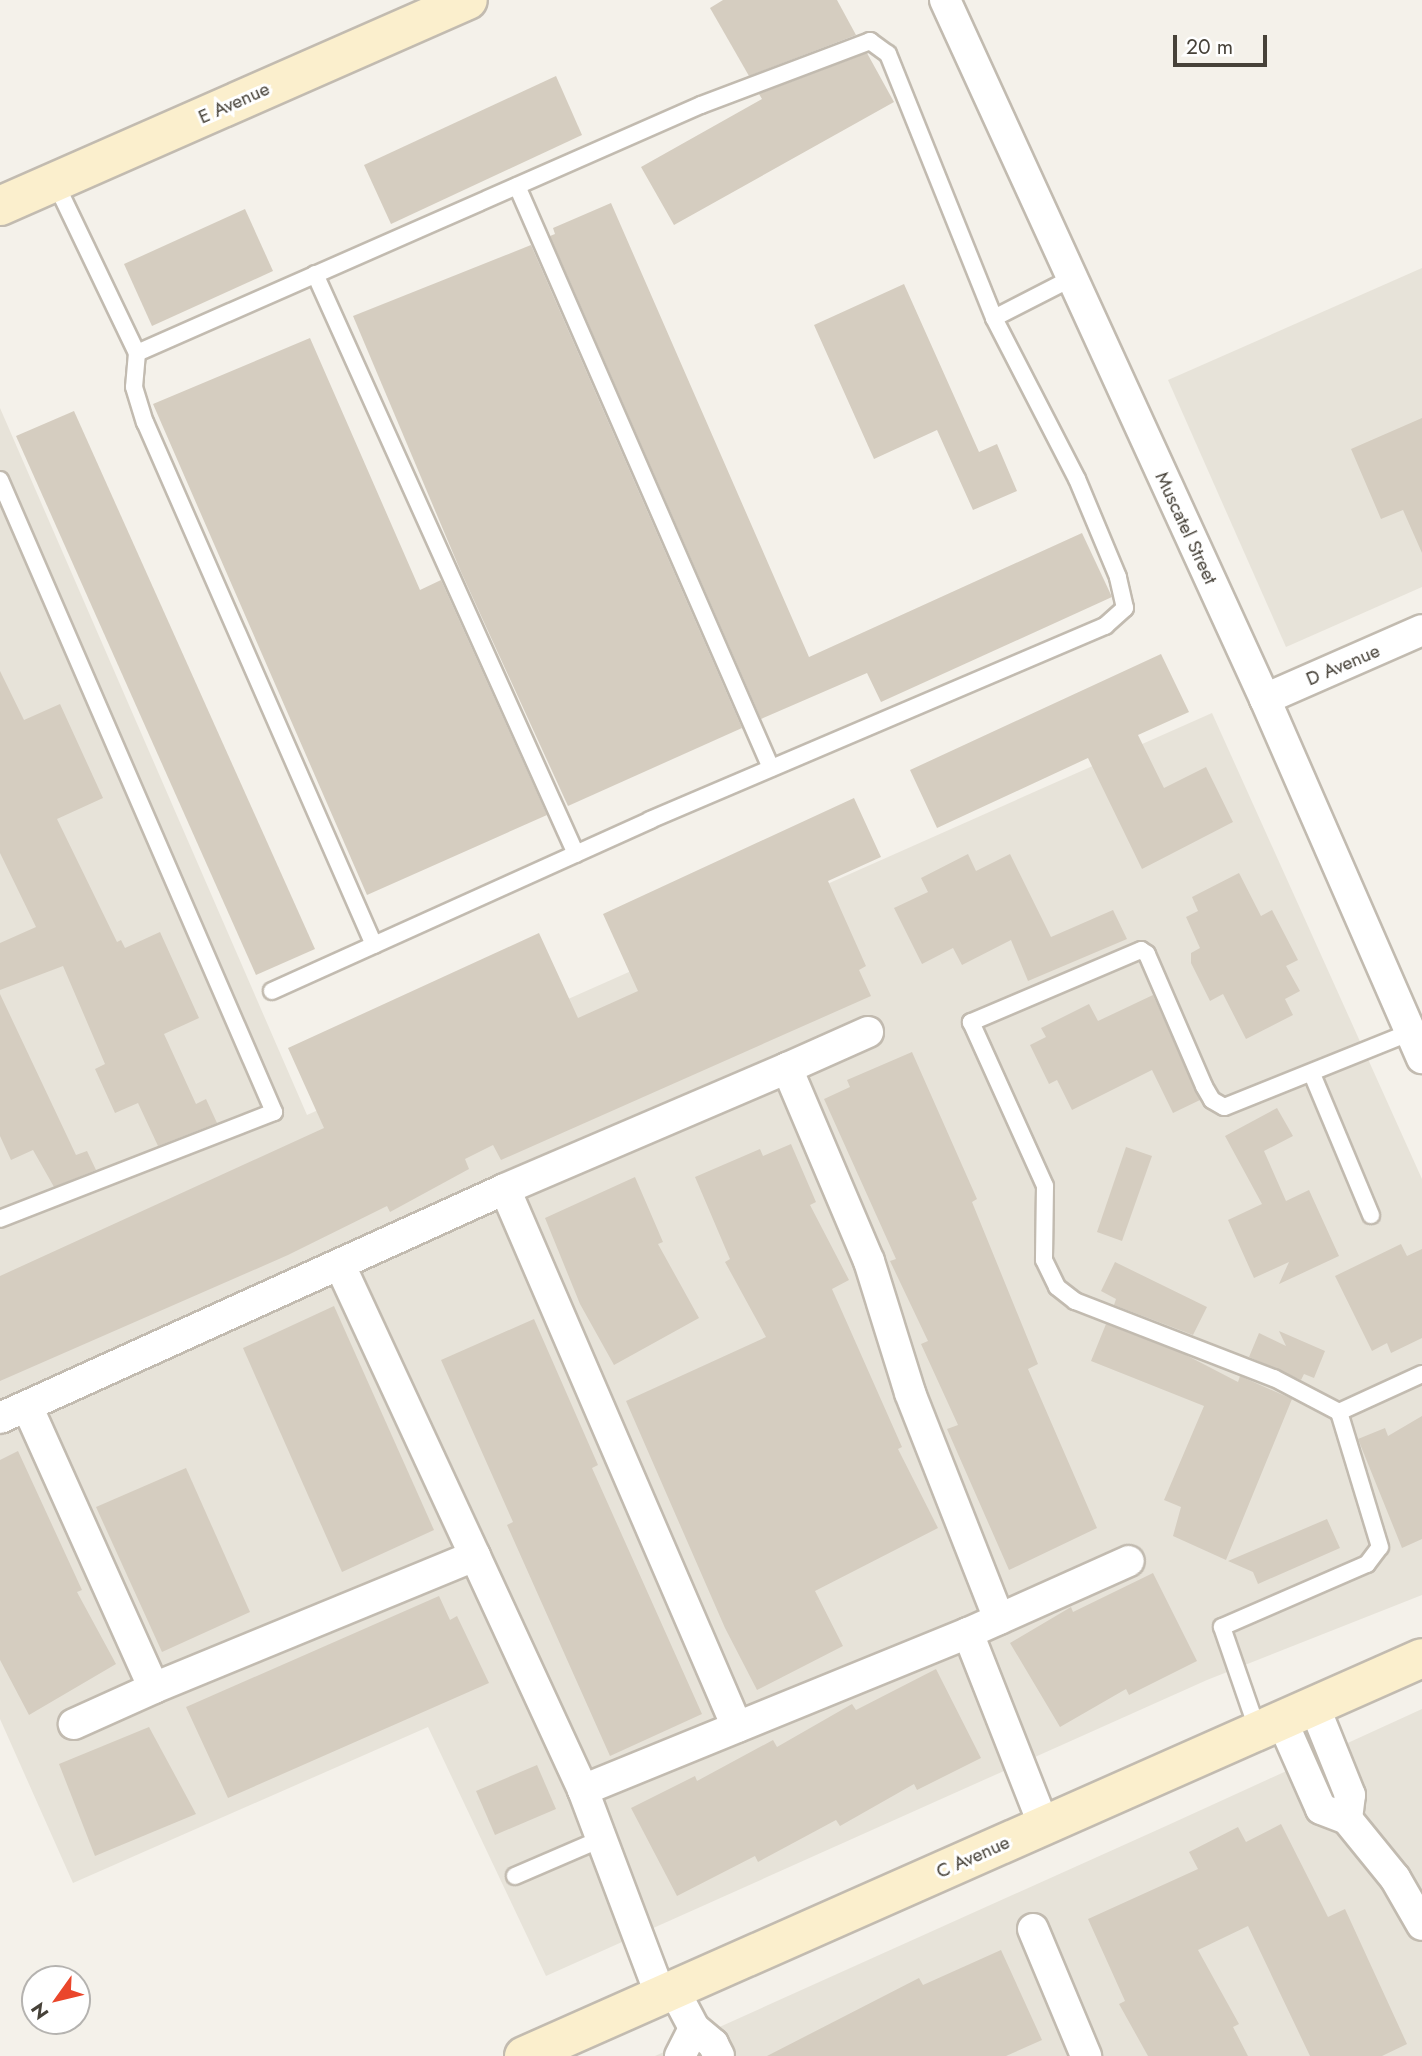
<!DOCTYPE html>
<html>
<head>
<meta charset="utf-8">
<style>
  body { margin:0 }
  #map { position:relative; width:1422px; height:2056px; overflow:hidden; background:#f4f1ea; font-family:Jost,sans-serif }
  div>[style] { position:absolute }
  .residential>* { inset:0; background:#e7e3d9 }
  .building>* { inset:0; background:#d5cdc0 }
  .roads { filter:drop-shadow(2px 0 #c2bbb0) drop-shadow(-2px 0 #c2bbb0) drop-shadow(0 2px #c2bbb0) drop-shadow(0 -2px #c2bbb0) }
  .lane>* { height:16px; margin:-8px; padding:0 8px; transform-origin:8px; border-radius:8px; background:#fff }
  .street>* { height:30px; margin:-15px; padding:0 15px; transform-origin:15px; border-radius:15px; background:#fff }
  .secondary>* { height:38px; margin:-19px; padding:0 19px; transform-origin:19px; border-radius:19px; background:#fbefcd }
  span { translate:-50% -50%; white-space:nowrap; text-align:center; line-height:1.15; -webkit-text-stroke:6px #fff; paint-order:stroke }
  .street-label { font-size:19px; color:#474239 }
  .north { position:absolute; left:21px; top:1965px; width:70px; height:70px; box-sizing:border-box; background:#fff; border:2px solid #b5b3b0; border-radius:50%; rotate:236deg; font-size:19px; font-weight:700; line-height:28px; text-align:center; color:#474239 }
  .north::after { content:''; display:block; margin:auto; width:24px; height:32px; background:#ea462b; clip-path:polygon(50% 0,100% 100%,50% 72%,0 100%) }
  .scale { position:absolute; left:1173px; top:35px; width:94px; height:32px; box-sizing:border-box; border:4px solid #474239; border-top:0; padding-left:9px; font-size:21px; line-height:24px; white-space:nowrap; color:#474239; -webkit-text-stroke:5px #fff; paint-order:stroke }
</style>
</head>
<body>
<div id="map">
  <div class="residential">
    <div style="clip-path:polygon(1422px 268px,1422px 587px,1286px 647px,1168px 380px)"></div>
    <div style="clip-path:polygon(0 408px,307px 1115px,1212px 713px,1422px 1179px,1422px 1595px,1207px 1680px,546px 1976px,428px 1727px,73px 1883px,0 1719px)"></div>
    <div style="clip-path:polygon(1422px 1709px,1422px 2056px,655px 2056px,1166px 1826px)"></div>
  </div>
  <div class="building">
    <div style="clip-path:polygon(723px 0,837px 0,856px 35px,749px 76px,710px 8px)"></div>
    <div style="clip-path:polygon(867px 53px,894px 102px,674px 225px,641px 167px,762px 99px,759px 94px)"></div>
    <div style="clip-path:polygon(556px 76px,582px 135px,391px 224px,364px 165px)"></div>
    <div style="clip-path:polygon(611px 203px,809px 657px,1082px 533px,1112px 597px,881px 702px,867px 673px,761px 719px,550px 236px,555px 234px,553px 228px)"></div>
    <div style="clip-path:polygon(245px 209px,273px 271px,152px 326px,124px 264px)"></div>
    <div style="clip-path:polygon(531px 245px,742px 728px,568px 806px,461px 572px,353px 316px)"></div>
    <div style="clip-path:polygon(904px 284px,979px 452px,997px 444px,1017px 491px,973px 510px,937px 430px,874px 459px,814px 325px)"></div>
    <div style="clip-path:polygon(310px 338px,420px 590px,441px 580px,547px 815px,367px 895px,153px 404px)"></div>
    <div style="clip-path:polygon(74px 411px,315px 949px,256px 975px,16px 436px)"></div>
    <div style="clip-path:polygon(1422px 418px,1422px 553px,1403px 510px,1381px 519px,1351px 449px)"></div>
    <div style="clip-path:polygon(1161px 654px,1189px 712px,1138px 735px,1164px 788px,1206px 767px,1233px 822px,1142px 869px,1088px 758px,937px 828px,910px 770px)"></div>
    <div style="clip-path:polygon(0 671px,24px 720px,60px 704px,103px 798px,57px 819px,117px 942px,121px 940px,125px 948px,160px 932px,199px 1018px,164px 1034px,196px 1104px,206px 1099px,217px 1123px,158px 1146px,138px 1103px,115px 1113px,95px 1069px,105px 1064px,63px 966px,0 990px,0 943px,36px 927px,0 853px)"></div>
    <div style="clip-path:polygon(854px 798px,881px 857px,828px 881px,866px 966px,859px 970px,871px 996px,501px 1160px,493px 1145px,465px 1159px,469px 1169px,390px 1212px,387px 1206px,288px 1255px,0 1381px,0 1276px,324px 1128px,288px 1048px,539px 933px,578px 1018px,638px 991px,603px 914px)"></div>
    <div style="clip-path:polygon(968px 854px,976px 871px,1010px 854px,1051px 937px,1113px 910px,1127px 939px,1028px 981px,1011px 940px,962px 965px,953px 948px,922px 964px,894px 908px,928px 892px,921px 878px)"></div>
    <div style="clip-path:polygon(1239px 873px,1261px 916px,1272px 910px,1298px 960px,1286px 966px,1300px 991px,1285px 999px,1293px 1015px,1246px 1039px,1223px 994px,1210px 1001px,1191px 963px,1191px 953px,1200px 948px,1186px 917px,1198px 911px,1192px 897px)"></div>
    <div style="clip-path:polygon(0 994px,76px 1155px,87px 1151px,96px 1170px,54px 1187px,33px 1150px,11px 1160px,0 1136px)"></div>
    <div style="clip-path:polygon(1153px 995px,1200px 1100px,1173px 1113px,1152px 1070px,1072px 1110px,1057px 1080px,1049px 1084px,1030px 1045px,1046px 1037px,1041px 1028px,1089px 1004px,1098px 1021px)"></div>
    <div style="clip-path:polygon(912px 1052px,977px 1199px,972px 1202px,1038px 1364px,1028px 1369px,1097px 1528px,1009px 1570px,947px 1429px,958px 1425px,921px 1344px,928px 1341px,890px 1261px,896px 1259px,824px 1099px,850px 1087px,847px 1080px)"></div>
    <div style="clip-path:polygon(1277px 1108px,1293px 1136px,1264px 1151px,1286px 1201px,1309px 1190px,1339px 1256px,1279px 1284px,1289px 1262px,1254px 1278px,1228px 1220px,1262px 1204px,1225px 1136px)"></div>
    <div style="clip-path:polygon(791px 1144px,816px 1202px,810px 1205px,849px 1280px,832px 1289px,902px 1447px,898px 1449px,938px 1528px,815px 1591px,843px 1646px,757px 1690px,725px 1628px,626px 1401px,766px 1337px,725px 1262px,730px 1259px,695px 1177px,760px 1149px,763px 1156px)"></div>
    <div style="clip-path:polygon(1126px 1147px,1152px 1156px,1122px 1241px,1097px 1232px)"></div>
    <div style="clip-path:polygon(635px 1177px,663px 1242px,658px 1244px,699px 1318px,614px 1365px,580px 1304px,545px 1218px)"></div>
    <div style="clip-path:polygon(1401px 1244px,1407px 1256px,1422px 1249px,1422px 1338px,1391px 1353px,1387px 1343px,1372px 1351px,1335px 1276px)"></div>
    <div style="clip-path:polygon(1115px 1262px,1207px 1307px,1193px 1335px,1114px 1305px,1116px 1299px,1101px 1291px)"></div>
    <div style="clip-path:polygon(334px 1306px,434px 1530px,342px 1572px,243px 1348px)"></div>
    <div style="clip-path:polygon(534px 1319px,598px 1465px,592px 1468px,702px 1714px,610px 1756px,507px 1525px,513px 1522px,441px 1360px)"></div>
    <div style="clip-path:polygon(1106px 1324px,1184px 1354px,1238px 1382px,1240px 1376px,1292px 1399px,1226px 1560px,1173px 1536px,1181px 1507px,1164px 1500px,1204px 1406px,1091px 1361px)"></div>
    <div style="clip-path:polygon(1279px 1331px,1325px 1351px,1314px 1378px,1304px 1374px,1301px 1380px,1249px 1357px,1259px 1333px,1286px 1346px)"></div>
    <div style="clip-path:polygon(1422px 1416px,1422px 1539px,1402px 1548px,1358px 1439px,1385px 1428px,1388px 1436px)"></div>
    <div style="clip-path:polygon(18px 1451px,82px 1590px,77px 1592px,116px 1664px,29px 1715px,0 1660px,0 1460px)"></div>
    <div style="clip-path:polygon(186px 1468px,250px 1612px,162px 1652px,96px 1507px)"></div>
    <div style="clip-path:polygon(1327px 1519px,1340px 1548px,1258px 1584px,1253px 1572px,1228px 1561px)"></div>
    <div style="clip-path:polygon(1153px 1573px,1197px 1661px,1129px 1695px,1126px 1689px,1060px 1727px,1010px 1643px,1071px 1607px,1073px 1612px)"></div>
    <div style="clip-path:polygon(439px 1596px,450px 1620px,457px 1616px,489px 1683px,228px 1798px,186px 1707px)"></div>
    <div style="clip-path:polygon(936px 1669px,981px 1758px,917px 1790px,914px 1784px,840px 1826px,836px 1820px,758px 1862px,755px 1856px,677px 1896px,631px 1808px,695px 1776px,697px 1781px,773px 1740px,777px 1747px,852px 1704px,856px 1710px)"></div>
    <div style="clip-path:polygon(149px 1727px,196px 1814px,95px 1856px,59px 1764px)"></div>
    <div style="clip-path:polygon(537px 1765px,556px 1809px,495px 1835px,476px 1791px)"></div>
    <div style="clip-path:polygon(1281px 1824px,1328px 1917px,1345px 1909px,1407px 2044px,1382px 2056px,1310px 2056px,1248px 1926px,1198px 1950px,1239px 2024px,1233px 2027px,1248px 2056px,1148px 2056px,1119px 2004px,1125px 2001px,1088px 1919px,1198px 1869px,1189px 1852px,1238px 1827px,1246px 1842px)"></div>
    <div style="clip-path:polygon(1001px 1950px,1042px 2040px,1006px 2056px,767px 2056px,919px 1978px,923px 1985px)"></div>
  </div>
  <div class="roads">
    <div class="lane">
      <div style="left:55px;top:182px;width:190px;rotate:64.4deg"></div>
      <div style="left:137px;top:353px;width:34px;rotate:95deg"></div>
      <div style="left:134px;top:387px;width:37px;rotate:73deg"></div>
      <div style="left:145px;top:422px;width:571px;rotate:66.35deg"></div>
      <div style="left:517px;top:186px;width:635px;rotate:66.42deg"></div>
      <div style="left:315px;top:274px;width:636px;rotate:65.77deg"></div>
      <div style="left:137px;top:353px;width:616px;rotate:-23.74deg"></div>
      <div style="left:701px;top:105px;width:181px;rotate:-20.7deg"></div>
      <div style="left:870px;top:41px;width:22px;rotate:36deg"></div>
      <div style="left:888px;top:54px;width:284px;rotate:68.1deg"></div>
      <div style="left:0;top:480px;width:689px;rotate:66.56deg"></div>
      <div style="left:274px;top:1112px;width:294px;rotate:158.7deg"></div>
      <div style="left:272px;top:991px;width:415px;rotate:-24.3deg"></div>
      <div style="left:650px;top:820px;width:495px;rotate:-23.1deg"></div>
      <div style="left:1105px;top:626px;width:27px;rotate:-42deg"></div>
      <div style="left:1125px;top:608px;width:32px;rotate:-103deg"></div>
      <div style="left:1118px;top:577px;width:106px;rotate:-112.7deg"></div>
      <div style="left:1077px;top:479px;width:181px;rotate:-117.3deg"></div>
      <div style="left:994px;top:318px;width:88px;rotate:-27.1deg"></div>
      <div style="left:1411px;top:1032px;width:201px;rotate:158.1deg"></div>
      <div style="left:1224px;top:1107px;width:14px;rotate:-150deg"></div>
      <div style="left:1212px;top:1100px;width:16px;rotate:-120deg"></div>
      <div style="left:1204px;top:1086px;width:144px;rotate:-113.4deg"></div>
      <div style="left:1147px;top:954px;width:7px;rotate:-146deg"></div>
      <div style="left:1141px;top:950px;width:185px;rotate:157deg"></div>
      <div style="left:971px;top:1022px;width:180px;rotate:65.7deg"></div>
      <div style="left:1045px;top:1186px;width:74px;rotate:90.8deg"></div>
      <div style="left:1044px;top:1260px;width:30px;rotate:64deg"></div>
      <div style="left:1057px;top:1287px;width:23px;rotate:38deg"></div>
      <div style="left:1075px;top:1301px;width:213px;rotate:21.2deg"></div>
      <div style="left:1274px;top:1378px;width:73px;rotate:27.6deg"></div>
      <div style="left:1339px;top:1412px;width:91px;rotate:-24.6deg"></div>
      <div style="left:1312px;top:1074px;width:153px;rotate:67.3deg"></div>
      <div style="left:1258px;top:1731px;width:110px;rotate:-109.1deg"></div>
      <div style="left:1222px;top:1627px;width:158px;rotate:-23.5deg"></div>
      <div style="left:1367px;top:1564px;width:21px;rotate:-53deg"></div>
      <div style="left:1380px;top:1547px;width:141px;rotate:-106.9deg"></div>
      <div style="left:515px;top:1876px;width:94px;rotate:-23.3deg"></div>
    </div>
    <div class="street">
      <div style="left:945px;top:0;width:769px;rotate:65.4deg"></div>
      <div style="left:1265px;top:699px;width:392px;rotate:66.4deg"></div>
      <div style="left:1265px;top:699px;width:171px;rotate:-23.7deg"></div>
      <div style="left:868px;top:1032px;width:89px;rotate:156deg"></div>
      <div style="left:787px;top:1068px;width:210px;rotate:67deg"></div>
      <div style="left:869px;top:1261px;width:138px;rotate:72.7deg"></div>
      <div style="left:910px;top:1393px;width:243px;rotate:68.5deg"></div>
      <div style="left:505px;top:1189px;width:586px;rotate:66.67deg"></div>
      <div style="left:27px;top:1406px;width:309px;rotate:65.8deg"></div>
      <div style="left:154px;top:1688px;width:88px;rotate:155.8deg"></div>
      <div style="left:0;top:1418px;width:554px;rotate:-24.39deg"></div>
      <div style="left:505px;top:1189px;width:307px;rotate:-23.2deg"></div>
      <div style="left:475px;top:1556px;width:258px;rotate:65.2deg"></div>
      <div style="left:583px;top:1790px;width:220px;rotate:69.3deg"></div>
      <div style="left:968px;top:1633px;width:207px;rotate:68.5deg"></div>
      <div style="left:154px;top:1688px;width:347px;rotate:-22.4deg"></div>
      <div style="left:475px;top:1556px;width:321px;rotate:-114.9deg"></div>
      <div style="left:1282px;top:1721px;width:96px;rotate:66.1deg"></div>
      <div style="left:1321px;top:1809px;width:28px;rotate:21deg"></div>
      <div style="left:1347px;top:1819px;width:24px;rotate:-83deg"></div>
      <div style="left:1350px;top:1795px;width:96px;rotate:-112deg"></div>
      <div style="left:583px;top:1790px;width:416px;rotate:-22.2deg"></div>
      <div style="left:968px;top:1633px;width:176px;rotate:-24.1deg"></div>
      <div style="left:1347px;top:1819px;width:76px;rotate:50.9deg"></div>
      <div style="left:1395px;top:1878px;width:54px;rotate:60.1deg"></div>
      <div style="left:1033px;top:1929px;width:138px;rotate:67.3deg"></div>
      <div style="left:674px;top:1990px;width:43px;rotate:62.2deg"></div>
      <div style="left:694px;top:2028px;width:25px;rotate:40deg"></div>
      <div style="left:713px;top:2044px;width:13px;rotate:63deg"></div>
      <div style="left:680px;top:2056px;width:31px;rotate:-63deg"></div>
    </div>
    <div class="secondary">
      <div style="left:0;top:206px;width:511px;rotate:-23.76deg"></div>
      <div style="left:524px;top:2056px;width:982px;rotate:-23.9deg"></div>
    </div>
  </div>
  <div class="street-label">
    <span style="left:234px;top:103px;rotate:-24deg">E Avenue</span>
    <span style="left:1186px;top:528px;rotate:65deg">Muscatel Street</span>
    <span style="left:1343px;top:665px;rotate:-23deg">D Avenue</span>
    <span style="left:973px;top:1857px;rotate:-24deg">C Avenue</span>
  </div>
  <div class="north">N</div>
  <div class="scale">20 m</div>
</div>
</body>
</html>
